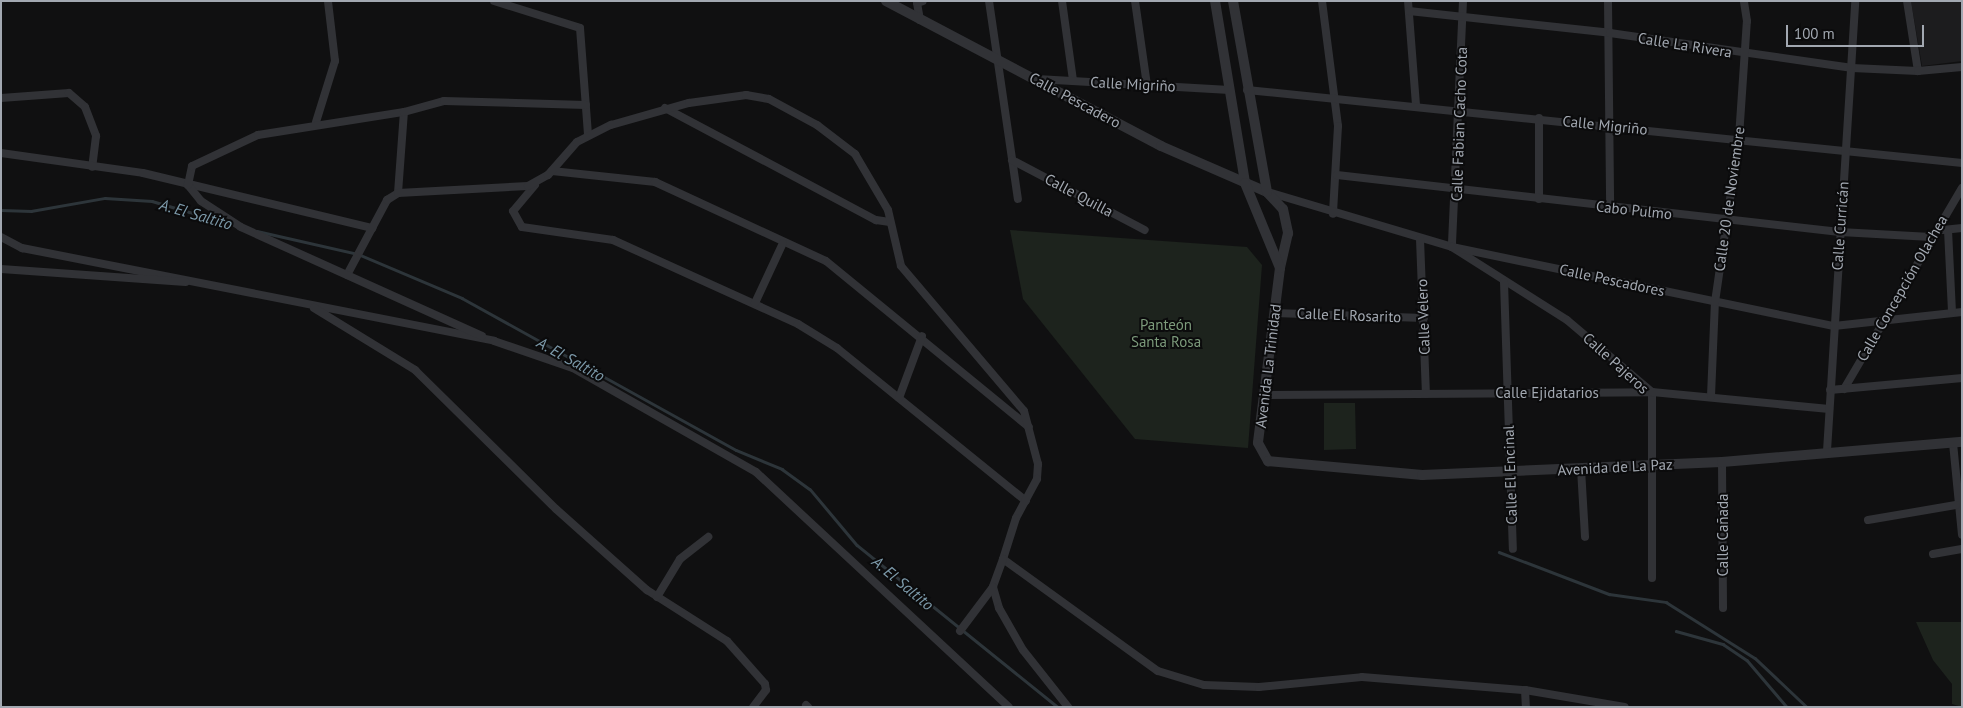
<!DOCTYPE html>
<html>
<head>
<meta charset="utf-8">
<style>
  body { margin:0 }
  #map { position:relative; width:1963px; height:708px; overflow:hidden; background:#101011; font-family:"PT Sans",sans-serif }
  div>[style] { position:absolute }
  .built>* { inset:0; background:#1c1c1e }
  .green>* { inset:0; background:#1d231d }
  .stream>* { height:2.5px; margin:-1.25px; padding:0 1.25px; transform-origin:1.25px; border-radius:1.25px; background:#2d353a }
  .minor>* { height:8px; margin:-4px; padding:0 4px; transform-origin:4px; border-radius:4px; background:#313236 }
  .tertiary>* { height:10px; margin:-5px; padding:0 5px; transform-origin:5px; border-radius:5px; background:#313236 }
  span { translate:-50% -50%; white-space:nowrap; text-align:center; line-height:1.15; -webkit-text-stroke:4px #0b0b0c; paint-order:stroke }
  .street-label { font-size:15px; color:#a2a8b1 }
  .park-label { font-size:15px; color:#7c9a7b }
  .water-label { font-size:16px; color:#7c99a9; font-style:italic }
  .frame { position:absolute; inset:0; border:2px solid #a2a8b1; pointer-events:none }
  .scale { position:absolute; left:1786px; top:25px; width:138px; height:22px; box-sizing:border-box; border:2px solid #a2a8b1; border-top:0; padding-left:6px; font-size:15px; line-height:18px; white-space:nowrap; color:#a2a8b1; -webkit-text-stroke:4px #0b0b0c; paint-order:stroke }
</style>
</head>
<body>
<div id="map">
  <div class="built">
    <div style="clip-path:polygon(1911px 1px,1962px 1px,1962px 61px,1922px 66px)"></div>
  </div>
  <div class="green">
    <div style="clip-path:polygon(1010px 230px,1247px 247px,1262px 265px,1248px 448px,1135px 439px,1023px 299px)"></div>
    <div style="clip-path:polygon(1324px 403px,1355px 403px,1356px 449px,1324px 450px)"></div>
    <div style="clip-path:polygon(1916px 622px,1962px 622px,1962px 707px,1952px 704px,1952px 684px,1933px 660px)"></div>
  </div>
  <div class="stream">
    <div style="left:1px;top:210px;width:30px;rotate:2deg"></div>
    <div style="left:31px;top:211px;width:75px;rotate:-10deg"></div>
    <div style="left:105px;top:198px;width:47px;rotate:3.7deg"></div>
    <div style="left:152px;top:201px;width:81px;rotate:16.4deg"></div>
    <div style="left:257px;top:231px;width:104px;rotate:12.8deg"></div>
    <div style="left:358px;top:254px;width:113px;rotate:22.9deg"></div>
    <div style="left:462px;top:298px;width:313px;rotate:29deg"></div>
    <div style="left:736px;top:450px;width:50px;rotate:22.4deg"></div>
    <div style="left:782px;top:469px;width:34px;rotate:36deg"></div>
    <div style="left:810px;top:489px;width:73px;rotate:50deg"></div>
    <div style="left:857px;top:545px;width:258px;rotate:38.9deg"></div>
    <div style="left:1499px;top:552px;width:118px;rotate:20.9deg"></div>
    <div style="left:1609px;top:594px;width:58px;rotate:8deg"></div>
    <div style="left:1666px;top:602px;width:105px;rotate:32.2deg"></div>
    <div style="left:1755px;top:658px;width:71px;rotate:43.3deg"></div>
    <div style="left:1676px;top:631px;width:49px;rotate:15.5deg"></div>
    <div style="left:1723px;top:644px;width:29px;rotate:34deg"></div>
    <div style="left:1747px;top:660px;width:62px;rotate:49.6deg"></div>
  </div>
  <div class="minor">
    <div style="left:494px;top:1px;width:90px;rotate:17.4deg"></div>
    <div style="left:580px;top:28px;width:107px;rotate:85.7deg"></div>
    <div style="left:989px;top:1px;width:200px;rotate:81.7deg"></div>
    <div style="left:1062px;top:1px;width:80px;rotate:82.1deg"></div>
    <div style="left:1135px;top:1px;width:85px;rotate:81.9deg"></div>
    <div style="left:1322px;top:1px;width:126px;rotate:82.7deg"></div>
    <div style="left:1338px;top:126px;width:88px;rotate:93.3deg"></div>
    <div style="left:1408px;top:1px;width:105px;rotate:85.6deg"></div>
    <div style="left:1463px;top:1px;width:246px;rotate:92.6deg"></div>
    <div style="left:1452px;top:247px;width:136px;rotate:32.4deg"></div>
    <div style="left:1567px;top:320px;width:111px;rotate:40.3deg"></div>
    <div style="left:1652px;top:392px;width:186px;rotate:90deg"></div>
    <div style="left:1608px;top:1px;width:207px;rotate:89.4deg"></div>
    <div style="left:1907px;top:1px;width:71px;rotate:81.1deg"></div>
    <div style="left:1409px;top:11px;width:202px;rotate:6.2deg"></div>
    <div style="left:1610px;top:33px;width:245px;rotate:8.2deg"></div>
    <div style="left:1852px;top:68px;width:66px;rotate:2.6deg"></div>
    <div style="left:1918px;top:71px;width:44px;rotate:-5.2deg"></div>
    <div style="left:920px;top:20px;width:17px;rotate:-100deg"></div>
    <div style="left:917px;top:3px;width:6px;rotate:-18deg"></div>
    <div style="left:1037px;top:79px;width:193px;rotate:3.3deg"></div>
    <div style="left:1247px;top:90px;width:719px;rotate:5.83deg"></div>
    <div style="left:1px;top:98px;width:68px;rotate:-4.2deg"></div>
    <div style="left:69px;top:93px;width:21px;rotate:41deg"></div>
    <div style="left:85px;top:107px;width:31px;rotate:69deg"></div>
    <div style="left:96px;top:136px;width:31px;rotate:97deg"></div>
    <div style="left:665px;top:108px;width:239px;rotate:28deg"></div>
    <div style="left:876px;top:220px;width:14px;rotate:8deg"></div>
    <div style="left:1539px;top:118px;width:81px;rotate:90deg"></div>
    <div style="left:316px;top:122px;width:64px;rotate:-72.7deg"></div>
    <div style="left:335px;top:61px;width:60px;rotate:-96.7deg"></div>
    <div style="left:1px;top:153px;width:143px;rotate:8deg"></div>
    <div style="left:143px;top:173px;width:236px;rotate:13.5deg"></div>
    <div style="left:1012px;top:160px;width:150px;rotate:27.8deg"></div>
    <div style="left:552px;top:171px;width:104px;rotate:6.1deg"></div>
    <div style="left:655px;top:182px;width:188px;rotate:24.8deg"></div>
    <div style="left:826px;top:261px;width:262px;rotate:39.3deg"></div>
    <div style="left:1337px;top:175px;width:506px;rotate:6.47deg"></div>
    <div style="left:1840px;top:232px;width:91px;rotate:3.1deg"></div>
    <div style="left:535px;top:185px;width:34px;rotate:130deg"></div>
    <div style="left:513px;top:211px;width:18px;rotate:61deg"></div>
    <div style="left:522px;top:227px;width:92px;rotate:8.1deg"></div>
    <div style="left:613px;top:240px;width:203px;rotate:24.4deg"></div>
    <div style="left:798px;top:324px;width:46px;rotate:31.6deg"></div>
    <div style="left:837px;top:348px;width:243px;rotate:39deg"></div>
    <div style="left:1268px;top:192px;width:192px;rotate:16.6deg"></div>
    <div style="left:1452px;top:247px;width:390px;rotate:11.7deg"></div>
    <div style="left:1834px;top:326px;width:129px;rotate:-6.2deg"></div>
    <div style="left:398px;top:193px;width:81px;rotate:-85.8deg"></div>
    <div style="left:1943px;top:230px;width:19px;rotate:-6deg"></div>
    <div style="left:1948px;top:230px;width:83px;rotate:87.2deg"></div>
    <div style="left:1px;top:237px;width:24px;rotate:28deg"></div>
    <div style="left:22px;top:248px;width:481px;rotate:11.1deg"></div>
    <div style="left:494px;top:341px;width:83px;rotate:18.9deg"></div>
    <div style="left:573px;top:368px;width:210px;rotate:29.6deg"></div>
    <div style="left:756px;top:472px;width:345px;rotate:42.9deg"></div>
    <div style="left:1420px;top:239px;width:155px;rotate:87.8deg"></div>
    <div style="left:1px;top:269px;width:185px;rotate:4deg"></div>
    <div style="left:347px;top:275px;width:85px;rotate:-61.9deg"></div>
    <div style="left:387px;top:200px;width:13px;rotate:-32deg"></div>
    <div style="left:398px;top:193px;width:130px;rotate:-3.1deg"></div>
    <div style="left:528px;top:186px;width:23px;rotate:-29deg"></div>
    <div style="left:548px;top:175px;width:44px;rotate:-48.7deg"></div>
    <div style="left:577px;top:142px;width:38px;rotate:-27deg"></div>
    <div style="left:611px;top:125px;width:81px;rotate:-15.8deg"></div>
    <div style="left:689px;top:103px;width:58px;rotate:-8deg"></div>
    <div style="left:746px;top:95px;width:23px;rotate:10deg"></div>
    <div style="left:769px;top:99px;width:55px;rotate:28.4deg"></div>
    <div style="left:817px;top:125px;width:48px;rotate:37.3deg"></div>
    <div style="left:855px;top:154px;width:65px;rotate:59.5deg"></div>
    <div style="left:888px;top:210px;width:57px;rotate:76.9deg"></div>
    <div style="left:901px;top:266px;width:190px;rotate:49.7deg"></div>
    <div style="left:1024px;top:411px;width:55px;rotate:75.2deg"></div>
    <div style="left:1038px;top:464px;width:15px;rotate:94deg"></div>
    <div style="left:1037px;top:479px;width:44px;rotate:118.3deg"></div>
    <div style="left:1016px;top:518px;width:43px;rotate:107.6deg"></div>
    <div style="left:1003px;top:559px;width:191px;rotate:35.9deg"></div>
    <div style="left:1158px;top:671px;width:48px;rotate:16.9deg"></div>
    <div style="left:1204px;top:685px;width:55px;rotate:2.1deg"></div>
    <div style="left:1259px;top:687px;width:103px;rotate:-5.5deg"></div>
    <div style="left:1362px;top:677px;width:164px;rotate:4.6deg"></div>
    <div style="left:1525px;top:690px;width:101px;rotate:9.6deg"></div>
    <div style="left:1504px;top:282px;width:267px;rotate:88.1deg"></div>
    <div style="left:755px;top:303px;width:66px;rotate:-65deg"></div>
    <div style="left:314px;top:308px;width:119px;rotate:31.5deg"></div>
    <div style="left:415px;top:370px;width:198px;rotate:44.6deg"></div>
    <div style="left:556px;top:509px;width:122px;rotate:41.7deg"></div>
    <div style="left:647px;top:590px;width:95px;rotate:32.5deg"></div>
    <div style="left:727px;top:641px;width:57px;rotate:48.5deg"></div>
    <div style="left:765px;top:684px;width:6px;rotate:81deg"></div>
    <div style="left:766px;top:690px;width:21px;rotate:127deg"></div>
    <div style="left:1274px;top:313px;width:150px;rotate:1.9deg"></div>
    <div style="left:482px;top:336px;width:265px;rotate:-155.7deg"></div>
    <div style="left:241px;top:227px;width:48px;rotate:-147deg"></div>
    <div style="left:201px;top:201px;width:21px;rotate:-129deg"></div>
    <div style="left:188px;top:185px;width:19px;rotate:-78deg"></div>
    <div style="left:192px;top:166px;width:73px;rotate:-25.2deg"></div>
    <div style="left:258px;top:135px;width:148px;rotate:-9deg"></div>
    <div style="left:404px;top:112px;width:41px;rotate:-15.4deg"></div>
    <div style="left:444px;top:101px;width:142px;rotate:1.6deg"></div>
    <div style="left:1844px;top:389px;width:233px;rotate:-59.6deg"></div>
    <div style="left:1830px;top:390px;width:133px;rotate:-5.2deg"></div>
    <div style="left:1265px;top:395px;width:387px;rotate:-0.4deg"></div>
    <div style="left:1652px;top:392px;width:178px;rotate:5.5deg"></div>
    <div style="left:1711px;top:396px;width:94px;rotate:-87.6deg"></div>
    <div style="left:1715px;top:302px;width:167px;rotate:-81.7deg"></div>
    <div style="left:1739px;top:137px;width:116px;rotate:-86.1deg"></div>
    <div style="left:1747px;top:21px;width:20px;rotate:-99deg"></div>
    <div style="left:899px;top:398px;width:66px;rotate:-69.6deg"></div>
    <div style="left:1953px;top:443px;width:92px;rotate:84.4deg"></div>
    <div style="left:1827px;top:451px;width:451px;rotate:-86.4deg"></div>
    <div style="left:1722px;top:462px;width:146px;rotate:89.6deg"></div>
    <div style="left:1581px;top:469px;width:68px;rotate:86.6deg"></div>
    <div style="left:1868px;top:520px;width:89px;rotate:-9.7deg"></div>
    <div style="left:1933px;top:554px;width:29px;rotate:-10deg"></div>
    <div style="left:1003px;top:559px;width:30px;rotate:110deg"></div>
    <div style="left:993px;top:587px;width:22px;rotate:74deg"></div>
    <div style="left:999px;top:608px;width:48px;rotate:60.3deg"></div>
    <div style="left:1023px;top:650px;width:73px;rotate:51.7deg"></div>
    <div style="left:657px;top:597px;width:44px;rotate:-58.8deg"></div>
    <div style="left:680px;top:559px;width:36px;rotate:-38deg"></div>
    <div style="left:960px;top:631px;width:55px;rotate:-53.1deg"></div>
    <div style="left:1525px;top:690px;width:17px;rotate:87deg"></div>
    <div style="left:806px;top:705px;width:3px;rotate:45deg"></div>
  </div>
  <div class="tertiary">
    <div style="left:886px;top:1px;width:311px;rotate:27.8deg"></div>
    <div style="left:1161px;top:146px;width:116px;rotate:23.5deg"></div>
    <div style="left:1267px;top:192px;width:23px;rotate:47deg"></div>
    <div style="left:1283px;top:209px;width:25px;rotate:78deg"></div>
    <div style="left:1288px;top:233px;width:36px;rotate:103deg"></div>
    <div style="left:1280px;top:268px;width:176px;rotate:97.2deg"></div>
    <div style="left:1258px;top:443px;width:21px;rotate:61deg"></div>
    <div style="left:1268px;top:461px;width:155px;rotate:5.2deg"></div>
    <div style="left:1422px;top:475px;width:300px;rotate:-2.5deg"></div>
    <div style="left:1722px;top:462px;width:241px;rotate:-4.8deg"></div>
    <div style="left:1215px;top:1px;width:184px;rotate:80.6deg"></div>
    <div style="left:1245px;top:183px;width:92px;rotate:67.6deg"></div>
    <div style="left:1233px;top:1px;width:194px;rotate:79.9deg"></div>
  </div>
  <div class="street-label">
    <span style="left:1685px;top:45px;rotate:9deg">Calle La Rivera</span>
    <span style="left:1133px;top:84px;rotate:3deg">Calle Migriño</span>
    <span style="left:1075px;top:100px;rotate:28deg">Calle Pescadero</span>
    <span style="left:1459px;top:124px;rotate:-88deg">Calle Fabian Cacho Cota</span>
    <span style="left:1605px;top:125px;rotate:6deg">Calle Migriño</span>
    <span style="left:1079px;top:195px;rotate:28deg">Calle Quilla</span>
    <span style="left:1729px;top:199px;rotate:-82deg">Calle 20 de Noviembre</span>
    <span style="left:1634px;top:210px;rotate:6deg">Cabo Pulmo</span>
    <span style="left:1840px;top:226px;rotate:-86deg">Calle Curricán</span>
    <span style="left:1612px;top:280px;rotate:12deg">Calle Pescadores</span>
    <span style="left:1902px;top:288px;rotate:-60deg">Calle Concepción Olachea</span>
    <span style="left:1349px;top:315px;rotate:2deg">Calle El Rosarito</span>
    <span style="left:1423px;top:317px;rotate:-92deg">Calle Velero</span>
    <span style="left:1616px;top:363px;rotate:42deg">Calle Pajeros</span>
    <span style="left:1268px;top:366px;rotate:-83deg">Avenida La Trinidad</span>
    <span style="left:1547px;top:393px">Calle Ejidatarios</span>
    <span style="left:1615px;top:467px;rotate:-3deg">Avenida de La Paz</span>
    <span style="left:1510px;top:475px;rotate:-92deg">Calle El Encinal</span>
    <span style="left:1723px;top:535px;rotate:-90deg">Calle Cañada</span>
  </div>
  <div class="park-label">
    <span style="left:1166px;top:333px">Panteón<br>Santa Rosa</span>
  </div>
  <div class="water-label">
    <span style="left:196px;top:214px;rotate:16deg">A. El Saltito</span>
    <span style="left:571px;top:359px;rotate:29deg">A. El Saltito</span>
    <span style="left:903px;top:583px;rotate:40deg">A. El Saltito</span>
  </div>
  <div class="frame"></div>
  <div class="scale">100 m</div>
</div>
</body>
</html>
